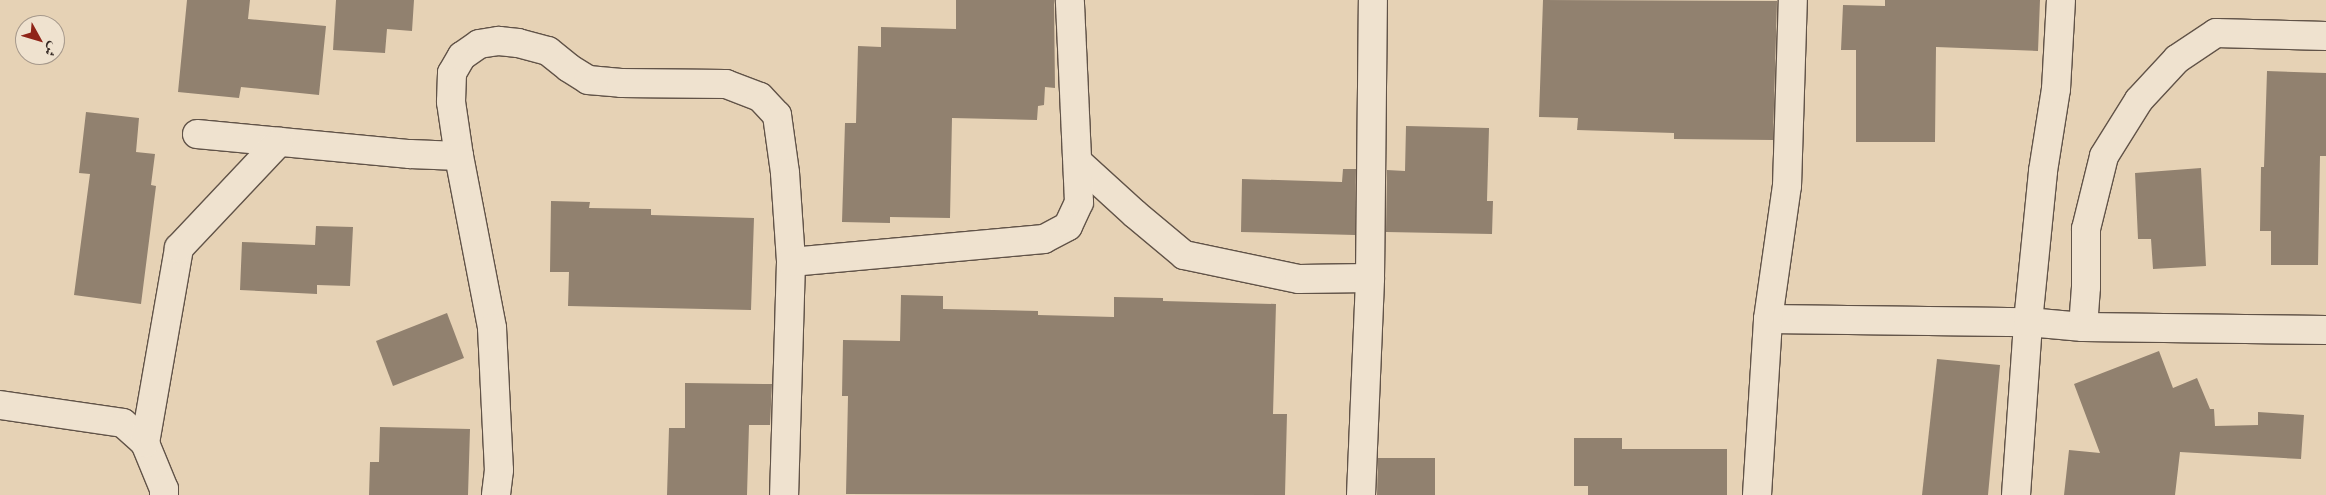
<!DOCTYPE html>
<html>
<head>
<meta charset="utf-8">
<style>
  body { margin:0 }
  #map { position:relative; width:2326px; height:495px; overflow:hidden; background:#e6d2b5; font-family:"IM FELL English",Amiri,serif }
  div>[style] { position:absolute }
  .building>* { inset:0; background:#91816f }
  .roads { filter:drop-shadow(1px 0 #615348) drop-shadow(-1px 0 #615348) drop-shadow(0 1px #615348) drop-shadow(0 -1px #615348) }
  .street>* { height:28px; margin:-14px; padding:0 14px; transform-origin:14px; border-radius:14px; background:#efe2cf }
  span { translate:-50% -50%; white-space:nowrap; text-align:center; line-height:1.15; -webkit-text-stroke:5px #efe2cf; paint-order:stroke }
  .north { position:absolute; left:15px; top:15px; width:50px; height:50px; box-sizing:border-box; background:#efe2cf; border:1px solid #a5988b; border-radius:50%; rotate:129deg; font-size:14px; font-weight:700; line-height:20px; text-align:center; color:#352924 }
  .north::after { content:''; display:block; margin:auto; width:18px; height:22px; background:#8f2418; clip-path:polygon(50% 0,100% 100%,50% 72%,0 100%) }
</style>
</head>
<body>
<div id="map">
  <div class="building">
    <div style="clip-path:polygon(187px 0,250px 0,248px 19px,326px 26px,319px 95px,241px 87px,239px 98px,178px 92px)"></div>
    <div style="clip-path:polygon(336px 0,414px 0,412px 31px,387px 29px,385px 53px,333px 50px)"></div>
    <div style="clip-path:polygon(956px 0,1054px 0,1055px 88px,1045px 87px,1044px 105px,1038px 106px,1037px 120px,952px 118px,950px 218px,890px 217px,890px 223px,842px 222px,845px 123px,856px 123px,858px 46px,881px 47px,881px 27px,956px 29px)"></div>
    <div style="clip-path:polygon(1543px 0,1777px 1px,1773px 140px,1674px 139px,1674px 133px,1577px 130px,1578px 118px,1539px 117px)"></div>
    <div style="clip-path:polygon(1885px 0,2040px 0,2038px 51px,1936px 47px,1935px 142px,1856px 142px,1856px 50px,1841px 50px,1843px 5px,1885px 6px)"></div>
    <div style="clip-path:polygon(2267px 71px,2326px 73px,2326px 156px,2320px 156px,2318px 265px,2271px 265px,2271px 231px,2260px 231px,2261px 167px,2264px 167px)"></div>
    <div style="clip-path:polygon(86px 112px,139px 118px,136px 152px,155px 154px,151px 185px,156px 186px,141px 304px,74px 295px,90px 174px,79px 173px)"></div>
    <div style="clip-path:polygon(1406px 126px,1489px 128px,1487px 201px,1493px 201px,1492px 234px,1386px 232px,1387px 170px,1405px 171px)"></div>
    <div style="clip-path:polygon(2201px 168px,2206px 266px,2153px 269px,2151px 239px,2138px 239px,2135px 173px)"></div>
    <div style="clip-path:polygon(1343px 169px,1356px 169px,1355px 235px,1241px 232px,1242px 179px,1342px 182px)"></div>
    <div style="clip-path:polygon(551px 201px,590px 202px,589px 208px,651px 209px,651px 215px,754px 218px,751px 310px,568px 306px,569px 272px,550px 272px)"></div>
    <div style="clip-path:polygon(316px 226px,353px 227px,350px 286px,317px 285px,317px 294px,240px 290px,242px 242px,315px 245px)"></div>
    <div style="clip-path:polygon(901px 295px,943px 296px,943px 309px,1038px 311px,1038px 315px,1114px 317px,1114px 297px,1163px 298px,1163px 301px,1276px 304px,1273px 414px,1287px 414px,1285px 495px,846px 494px,848px 396px,842px 396px,843px 340px,900px 341px)"></div>
    <div style="clip-path:polygon(447px 313px,464px 358px,393px 386px,376px 341px)"></div>
    <div style="clip-path:polygon(2159px 351px,2173px 388px,2197px 378px,2210px 409px,2214px 409px,2215px 426px,2258px 425px,2258px 412px,2304px 415px,2301px 459px,2180px 452px,2175px 495px,2064px 495px,2069px 450px,2100px 453px,2074px 384px)"></div>
    <div style="clip-path:polygon(1937px 359px,2000px 365px,1988px 495px,1922px 495px)"></div>
    <div style="clip-path:polygon(685px 383px,772px 384px,770px 425px,749px 425px,747px 495px,667px 495px,669px 428px,685px 428px)"></div>
    <div style="clip-path:polygon(380px 427px,470px 429px,468px 495px,369px 495px,370px 462px,379px 462px)"></div>
    <div style="clip-path:polygon(1574px 438px,1622px 438px,1622px 449px,1727px 449px,1727px 495px,1588px 495px,1588px 486px,1574px 486px)"></div>
    <div style="clip-path:polygon(1378px 458px,1435px 458px,1435px 495px,1377px 495px)"></div>
  </div>
  <div class="roads">
    <div class="street">
      <div style="left:197px;top:134px;width:214px;rotate:5.4deg"></div>
      <div style="left:410px;top:154px;width:49px;rotate:2.3deg"></div>
      <div style="left:459px;top:156px;width:55px;rotate:-98.4deg"></div>
      <div style="left:451px;top:102px;width:29px;rotate:-88deg"></div>
      <div style="left:452px;top:73px;width:20px;rotate:-60deg"></div>
      <div style="left:462px;top:56px;width:21px;rotate:-35deg"></div>
      <div style="left:479px;top:44px;width:20px;rotate:-9deg"></div>
      <div style="left:499px;top:41px;width:19px;rotate:6deg"></div>
      <div style="left:518px;top:43px;width:31px;rotate:15deg"></div>
      <div style="left:548px;top:51px;width:27px;rotate:39deg"></div>
      <div style="left:569px;top:68px;width:22px;rotate:32deg"></div>
      <div style="left:588px;top:80px;width:33px;rotate:5deg"></div>
      <div style="left:621px;top:83px;width:105px;rotate:0.5deg"></div>
      <div style="left:726px;top:84px;width:36px;rotate:21deg"></div>
      <div style="left:760px;top:97px;width:25px;rotate:47deg"></div>
      <div style="left:777px;top:115px;width:59px;rotate:82.1deg"></div>
      <div style="left:785px;top:173px;width:89px;rotate:86.1deg"></div>
      <div style="left:791px;top:262px;width:233px;rotate:91.7deg"></div>
      <div style="left:459px;top:156px;width:175px;rotate:79.1deg"></div>
      <div style="left:492px;top:328px;width:142px;rotate:87.2deg"></div>
      <div style="left:499px;top:470px;width:25px;rotate:97deg"></div>
      <div style="left:1078px;top:162px;width:77px;rotate:42.4deg"></div>
      <div style="left:1135px;top:214px;width:64px;rotate:39.9deg"></div>
      <div style="left:1184px;top:255px;width:117px;rotate:11.8deg"></div>
      <div style="left:1299px;top:279px;width:71px;rotate:-0.8deg"></div>
      <div style="left:791px;top:262px;width:254px;rotate:-5.2deg"></div>
      <div style="left:1044px;top:239px;width:27px;rotate:-28deg"></div>
      <div style="left:1068px;top:226px;width:26px;rotate:-65deg"></div>
      <div style="left:1079px;top:202px;width:202px;rotate:-92.6deg"></div>
      <div style="left:1768px;top:319px;width:260px;rotate:0.7deg"></div>
      <div style="left:2028px;top:322px;width:55px;rotate:5.2deg"></div>
      <div style="left:2083px;top:327px;width:243px;rotate:0.7deg"></div>
      <div style="left:2083px;top:327px;width:40px;rotate:-85.7deg"></div>
      <div style="left:2086px;top:287px;width:58px;rotate:-90deg"></div>
      <div style="left:2086px;top:229px;width:75px;rotate:-76.1deg"></div>
      <div style="left:2104px;top:156px;width:66px;rotate:-58deg"></div>
      <div style="left:2139px;top:100px;width:56px;rotate:-47.2deg"></div>
      <div style="left:2177px;top:59px;width:47px;rotate:-33.7deg"></div>
      <div style="left:2216px;top:33px;width:110px;rotate:1.6deg"></div>
      <div style="left:0;top:405px;width:124px;rotate:8.3deg"></div>
      <div style="left:123px;top:423px;width:30px;rotate:42deg"></div>
      <div style="left:145px;top:443px;width:50px;rotate:67.6deg"></div>
      <div style="left:164px;top:489px;width:6px;rotate:90deg"></div>
      <div style="left:145px;top:443px;width:198px;rotate:-80.1deg"></div>
      <div style="left:179px;top:248px;width:146px;rotate:-46.7deg"></div>
      <div style="left:1361px;top:495px;width:217px;rotate:-87.6deg"></div>
      <div style="left:1370px;top:278px;width:278px;rotate:-89.4deg"></div>
      <div style="left:1757px;top:495px;width:176px;rotate:-86.4deg"></div>
      <div style="left:1768px;top:319px;width:134px;rotate:-81.9deg"></div>
      <div style="left:1787px;top:186px;width:186px;rotate:-88.2deg"></div>
      <div style="left:2016px;top:495px;width:173px;rotate:-86deg"></div>
      <div style="left:2028px;top:322px;width:152px;rotate:-84.3deg"></div>
      <div style="left:2043px;top:171px;width:83px;rotate:-81deg"></div>
      <div style="left:2056px;top:89px;width:89px;rotate:-86.8deg"></div>
    </div>
  </div>
  <div class="north">ش</div>
</div>
</body>
</html>
